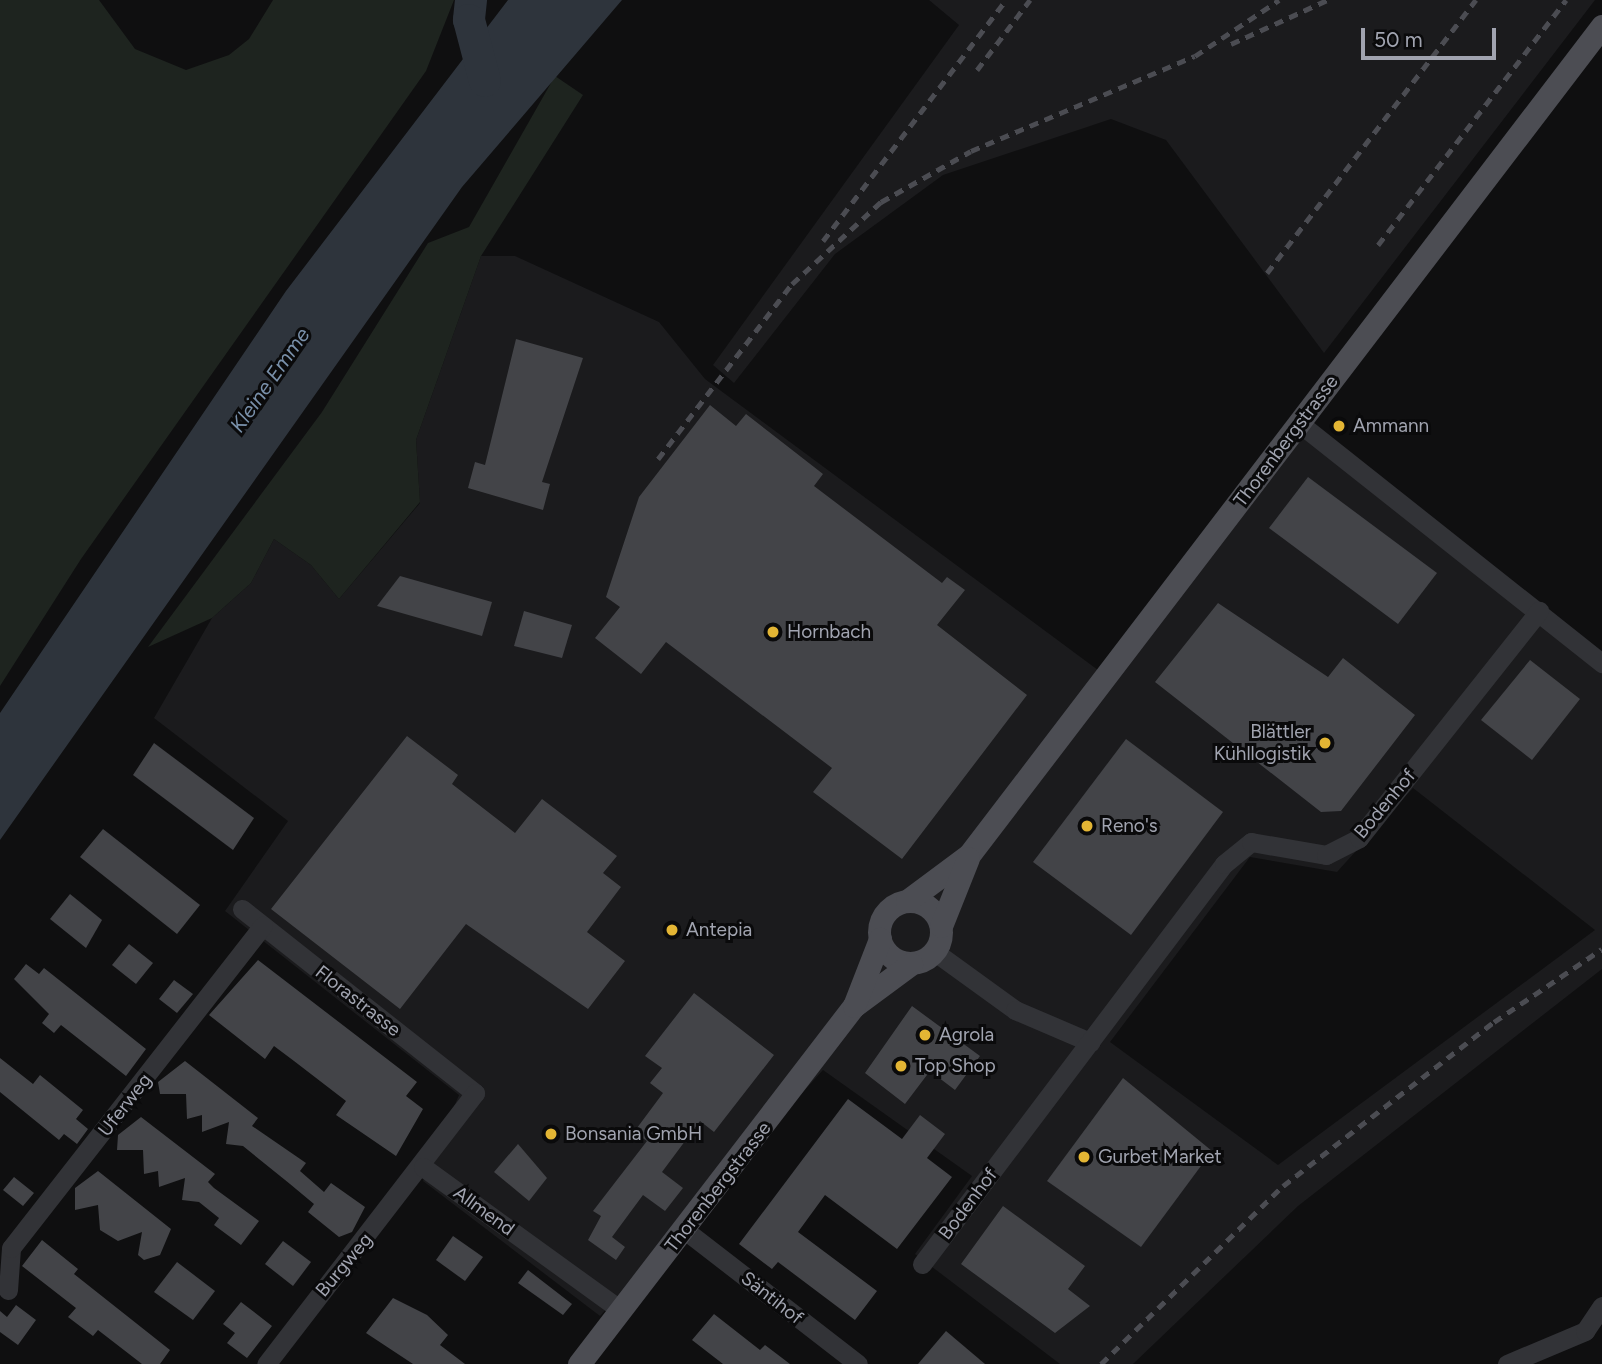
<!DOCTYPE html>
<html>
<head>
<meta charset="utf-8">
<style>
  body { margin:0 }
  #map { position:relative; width:1602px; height:1364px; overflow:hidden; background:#0f0f10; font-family:Figtree,sans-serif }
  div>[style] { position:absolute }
  .built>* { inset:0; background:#1b1b1d }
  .green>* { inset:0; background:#1e241f }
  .water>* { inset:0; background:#2e343c }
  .river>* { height:32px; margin:-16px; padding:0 16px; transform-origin:16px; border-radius:16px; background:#2e343c }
  .building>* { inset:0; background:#434448 }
  .minor>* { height:19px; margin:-9.5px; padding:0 9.5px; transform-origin:9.5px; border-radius:9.5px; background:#323337 }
  .major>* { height:23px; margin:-11.5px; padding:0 11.5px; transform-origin:11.5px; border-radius:11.5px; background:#4c4d53 }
  .major>.ring { margin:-11.5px; padding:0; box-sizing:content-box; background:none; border:23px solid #4c4d53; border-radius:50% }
  .rail>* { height:5px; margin-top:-2.5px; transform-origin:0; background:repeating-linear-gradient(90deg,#4b4c52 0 9px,transparent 0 16px) }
  .dots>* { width:19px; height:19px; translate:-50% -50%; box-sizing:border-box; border:4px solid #0a0a0b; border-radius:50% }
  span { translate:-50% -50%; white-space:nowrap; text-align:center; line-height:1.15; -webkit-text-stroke:6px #0a0a0b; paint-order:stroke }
  .poi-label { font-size:19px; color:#a1a4b0 }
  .left { translate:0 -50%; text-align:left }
  .right { translate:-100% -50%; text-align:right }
  .street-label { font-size:19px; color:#a1a4b0 }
  .water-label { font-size:21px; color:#7990aa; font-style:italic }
  .scale { position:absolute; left:1361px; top:28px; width:135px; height:32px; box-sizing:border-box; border:4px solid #a1a4b0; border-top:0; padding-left:9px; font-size:21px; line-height:24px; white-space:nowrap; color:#a1a4b0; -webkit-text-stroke:5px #0a0a0b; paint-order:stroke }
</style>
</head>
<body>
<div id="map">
  <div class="built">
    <div style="clip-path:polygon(929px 0,1595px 0,1324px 353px,1166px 140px,1111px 119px,943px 175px,835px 254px,734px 383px,713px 365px,959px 25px)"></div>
    <div style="clip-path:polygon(evenodd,481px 256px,515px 256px,659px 322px,705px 379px,1106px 676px,1299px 423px,1602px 663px,1602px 969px,1298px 1206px,1133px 1364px,1060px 1364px,915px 1254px,972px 1176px,823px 1070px,600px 1316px,423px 1181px,459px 1095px,225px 911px,288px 821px,154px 718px,212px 618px,251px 583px,274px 539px,311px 565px,339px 599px,420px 503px,416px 440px,481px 256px,1413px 788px,1595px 930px,1278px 1165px,1110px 1042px,1250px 857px,1337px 872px,1413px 788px)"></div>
  </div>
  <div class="green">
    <div style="clip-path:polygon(0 0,99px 0,135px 49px,186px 70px,229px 55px,249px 39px,273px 0,454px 0,426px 71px,81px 559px,0 686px)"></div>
    <div style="clip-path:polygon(555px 76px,583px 95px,481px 256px,416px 440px,420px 502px,339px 599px,311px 565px,274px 539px,251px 583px,212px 618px,148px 647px,322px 412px,428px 243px,469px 227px)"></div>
  </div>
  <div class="water">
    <div style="clip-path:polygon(508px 0,622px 0,462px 187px,0 840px,0 713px,286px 291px)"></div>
  </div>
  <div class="river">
    <div style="left:471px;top:0;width:20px;rotate:96deg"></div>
    <div style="left:469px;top:20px;width:63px;rotate:75.3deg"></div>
  </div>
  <div class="building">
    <div style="clip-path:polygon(516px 339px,583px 358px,542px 482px,550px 484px,543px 510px,468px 488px,475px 462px,485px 465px)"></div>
    <div style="clip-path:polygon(710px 405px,736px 426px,746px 414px,823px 474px,814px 486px,942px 583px,947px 577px,965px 590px,937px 625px,1027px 695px,902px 859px,813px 792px,832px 768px,666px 642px,641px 674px,595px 638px,620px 607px,606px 597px,639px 497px)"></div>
    <div style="clip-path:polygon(1308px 477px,1437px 573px,1398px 624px,1269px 528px)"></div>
    <div style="clip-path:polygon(400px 576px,492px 602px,482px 636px,377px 606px)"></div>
    <div style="clip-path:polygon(1218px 603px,1328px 677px,1343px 658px,1415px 715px,1341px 811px,1321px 812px,1155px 682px)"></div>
    <div style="clip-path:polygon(524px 611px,572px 625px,562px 658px,514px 646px)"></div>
    <div style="clip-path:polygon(1530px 660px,1580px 699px,1532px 760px,1481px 720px)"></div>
    <div style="clip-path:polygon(407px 736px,458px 775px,452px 784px,515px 833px,542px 799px,617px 856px,603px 873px,621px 887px,587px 932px,625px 961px,588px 1009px,466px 924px,400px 1009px,271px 909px)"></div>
    <div style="clip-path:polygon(1126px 739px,1223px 812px,1131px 935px,1033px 862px)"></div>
    <div style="clip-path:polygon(154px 743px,254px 818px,233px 850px,133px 775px)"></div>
    <div style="clip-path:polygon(103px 829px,200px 905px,177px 934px,80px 857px)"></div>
    <div style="clip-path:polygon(70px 894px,102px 920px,86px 948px,50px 919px)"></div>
    <div style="clip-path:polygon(129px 944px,153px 963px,136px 984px,112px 965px)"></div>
    <div style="clip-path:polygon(258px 960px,417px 1082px,406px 1096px,423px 1109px,396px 1156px,336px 1115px,346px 1101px,294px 1061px,274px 1046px,265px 1059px,209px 1015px)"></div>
    <div style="clip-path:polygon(26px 964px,39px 974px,44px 968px,146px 1049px,126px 1076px,61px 1025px,54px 1033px,42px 1023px,49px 1014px,14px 979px)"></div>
    <div style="clip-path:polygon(174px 980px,193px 994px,177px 1013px,159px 999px)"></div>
    <div style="clip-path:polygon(694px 993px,774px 1055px,714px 1132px,700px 1121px,662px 1172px,683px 1188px,665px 1211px,643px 1195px,612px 1237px,625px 1247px,616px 1260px,588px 1240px,601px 1216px,593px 1211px,647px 1141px,634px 1132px,663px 1093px,650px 1083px,662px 1068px,645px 1056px)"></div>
    <div style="clip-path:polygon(912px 1006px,980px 1056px,955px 1090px,930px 1071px,905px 1104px,865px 1073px)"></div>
    <div style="clip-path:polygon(0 1058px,33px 1084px,40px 1075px,83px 1110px,76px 1119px,88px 1129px,77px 1144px,64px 1134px,59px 1140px,0 1092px)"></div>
    <div style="clip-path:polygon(185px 1061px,258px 1118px,252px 1126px,306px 1163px,300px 1171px,324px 1192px,331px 1183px,365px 1207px,352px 1232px,339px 1237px,308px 1212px,314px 1204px,290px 1184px,243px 1146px,226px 1144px,229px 1122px,202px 1132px,202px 1115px,187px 1119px,186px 1094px,160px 1094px,158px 1082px)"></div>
    <div style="clip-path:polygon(1123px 1078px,1212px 1151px,1141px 1247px,1047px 1181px)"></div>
    <div style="clip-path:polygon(848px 1099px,902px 1139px,920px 1115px,945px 1134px,927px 1158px,952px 1177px,897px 1249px,825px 1195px,798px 1232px,877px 1291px,855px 1320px,778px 1262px,772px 1269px,739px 1244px)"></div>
    <div style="clip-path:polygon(141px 1117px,215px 1174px,208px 1182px,214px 1188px,259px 1221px,241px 1245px,214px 1225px,219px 1218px,199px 1202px,182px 1200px,185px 1178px,159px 1187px,158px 1171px,144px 1174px,143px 1150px,117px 1150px,118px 1135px)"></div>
    <div style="clip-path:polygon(518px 1144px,547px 1178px,529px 1201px,494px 1172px)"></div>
    <div style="clip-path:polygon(98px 1171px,171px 1229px,160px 1255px,144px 1260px,138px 1255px,142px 1232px,118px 1241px,100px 1230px,98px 1205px,75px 1210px,75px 1188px)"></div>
    <div style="clip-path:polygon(14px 1177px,34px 1193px,23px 1206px,3px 1190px)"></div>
    <div style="clip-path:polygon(1003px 1206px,1085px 1266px,1068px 1289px,1090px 1306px,1055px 1333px,961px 1264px)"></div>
    <div style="clip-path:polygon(453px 1236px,483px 1257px,465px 1281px,436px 1260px)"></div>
    <div style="clip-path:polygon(42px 1240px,78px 1269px,74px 1274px,170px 1350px,160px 1364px,142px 1364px,98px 1330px,93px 1336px,68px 1317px,76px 1308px,22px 1266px)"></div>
    <div style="clip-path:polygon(283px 1241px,311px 1262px,293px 1286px,265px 1264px)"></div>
    <div style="clip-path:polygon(177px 1262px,215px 1291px,193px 1320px,154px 1292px)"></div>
    <div style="clip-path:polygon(528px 1270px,572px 1304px,563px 1315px,518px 1283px)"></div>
    <div style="clip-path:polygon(393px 1298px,427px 1315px,448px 1335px,440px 1345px,465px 1364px,413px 1364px,366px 1333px)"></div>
    <div style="clip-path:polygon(241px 1302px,272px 1326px,247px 1358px,227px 1343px,235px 1333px,223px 1324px)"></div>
    <div style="clip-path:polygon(16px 1305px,36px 1320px,18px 1345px,0 1332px,0 1311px,7px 1317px)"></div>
    <div style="clip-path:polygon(714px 1314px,760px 1350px,765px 1345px,790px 1364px,723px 1364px,692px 1340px)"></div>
    <div style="clip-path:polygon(946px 1331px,985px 1364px,918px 1364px)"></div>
  </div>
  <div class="minor">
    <div style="left:1299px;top:423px;width:387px;rotate:38.4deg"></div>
    <div style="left:242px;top:909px;width:297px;rotate:38.3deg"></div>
    <div style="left:475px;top:1093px;width:342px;rotate:127.6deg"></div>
    <div style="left:935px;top:952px;width:99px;rotate:35.9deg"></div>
    <div style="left:1015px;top:1010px;width:82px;rotate:23.1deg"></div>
    <div style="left:423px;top:1167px;width:241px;rotate:35.9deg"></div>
    <div style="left:686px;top:1231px;width:217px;rotate:37.7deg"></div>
    <div style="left:922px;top:1264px;width:501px;rotate:-52.95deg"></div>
    <div style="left:1224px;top:864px;width:35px;rotate:-39deg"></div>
    <div style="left:1251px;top:842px;width:76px;rotate:9.8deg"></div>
    <div style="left:1326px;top:855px;width:37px;rotate:-27deg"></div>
    <div style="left:1359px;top:838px;width:290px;rotate:-51.6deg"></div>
    <div style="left:8px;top:1290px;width:42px;rotate:-85.9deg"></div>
    <div style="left:11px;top:1248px;width:409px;rotate:-52deg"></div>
    <div style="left:1507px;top:1364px;width:85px;rotate:-22.9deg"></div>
    <div style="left:1585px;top:1331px;width:30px;rotate:-56deg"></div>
  </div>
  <div class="major">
    <div class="ring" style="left:879px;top:901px;width:39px;height:39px"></div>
    <div style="left:907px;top:901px;width:77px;rotate:-36.6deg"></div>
    <div style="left:969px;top:855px;width:1043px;rotate:-52.64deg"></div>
    <div style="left:941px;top:926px;width:73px;rotate:-68.3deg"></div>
    <div style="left:854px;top:1006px;width:71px;rotate:-36.4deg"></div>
    <div style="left:579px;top:1364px;width:451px;rotate:-52.5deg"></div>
    <div style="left:854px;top:1006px;width:72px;rotate:-68.8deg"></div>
  </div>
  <div class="rail">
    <div style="left:1231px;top:44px;width:106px;rotate:-24.6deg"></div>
    <div style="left:977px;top:70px;width:88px;rotate:-52.9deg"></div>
    <div style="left:823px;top:241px;width:303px;rotate:-52.8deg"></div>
    <div style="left:1378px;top:245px;width:309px;rotate:-52.5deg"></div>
    <div style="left:1267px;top:273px;width:344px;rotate:-52.6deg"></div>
    <div style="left:658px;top:459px;width:220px;rotate:-52.6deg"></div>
    <div style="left:792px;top:284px;width:121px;rotate:-42.7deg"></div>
    <div style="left:881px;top:202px;width:103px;rotate:-29.5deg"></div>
    <div style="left:971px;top:151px;width:243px;rotate:-23deg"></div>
    <div style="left:1195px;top:56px;width:101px;rotate:-33.7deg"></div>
    <div style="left:1101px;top:1364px;width:255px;rotate:-44.4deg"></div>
    <div style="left:1283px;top:1186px;width:267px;rotate:-37.9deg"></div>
    <div style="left:1494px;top:1022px;width:130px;rotate:-34.1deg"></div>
  </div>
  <div class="dots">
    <div style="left:1339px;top:426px;background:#e3b534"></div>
    <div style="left:773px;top:632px;background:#e3b534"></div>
    <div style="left:1325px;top:743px;background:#e3b534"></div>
    <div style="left:1087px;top:826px;background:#e3b534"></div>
    <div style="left:672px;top:930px;background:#e3b534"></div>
    <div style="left:925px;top:1035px;background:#e3b534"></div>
    <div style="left:901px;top:1066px;background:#e3b534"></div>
    <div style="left:551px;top:1134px;background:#e3b534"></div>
    <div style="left:1084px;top:1157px;background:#e3b534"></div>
  </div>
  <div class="poi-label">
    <span class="left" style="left:1353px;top:426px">Ammann</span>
    <span class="left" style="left:787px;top:632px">Hornbach</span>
    <span class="right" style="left:1311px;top:743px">Blättler<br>Kühllogistik</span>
    <span class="left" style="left:1101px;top:826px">Reno's</span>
    <span class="left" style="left:686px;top:930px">Antepia</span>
    <span class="left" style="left:939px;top:1035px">Agrola</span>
    <span class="left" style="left:915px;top:1066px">Top Shop</span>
    <span class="left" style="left:565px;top:1134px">Bonsania GmbH</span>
    <span class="left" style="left:1098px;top:1157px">Gurbet Market</span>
  </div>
  <div class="street-label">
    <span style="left:1286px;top:441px;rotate:-53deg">Thorenbergstrasse</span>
    <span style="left:1385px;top:804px;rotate:-50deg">Bodenhof</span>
    <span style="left:358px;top:1001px;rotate:38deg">Florastrasse</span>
    <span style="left:125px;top:1105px;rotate:-52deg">Uferweg</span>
    <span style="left:718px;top:1187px;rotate:-52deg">Thorenbergstrasse</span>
    <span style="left:968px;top:1204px;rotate:-53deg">Bodenhof</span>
    <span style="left:484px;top:1211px;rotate:36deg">Allmend</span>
    <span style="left:344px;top:1265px;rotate:-50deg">Burgweg</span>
    <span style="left:772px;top:1298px;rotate:38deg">Säntihof</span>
  </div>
  <div class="water-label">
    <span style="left:270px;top:380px;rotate:-55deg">Kleine Emme</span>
  </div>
  <div class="scale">50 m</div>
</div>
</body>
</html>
